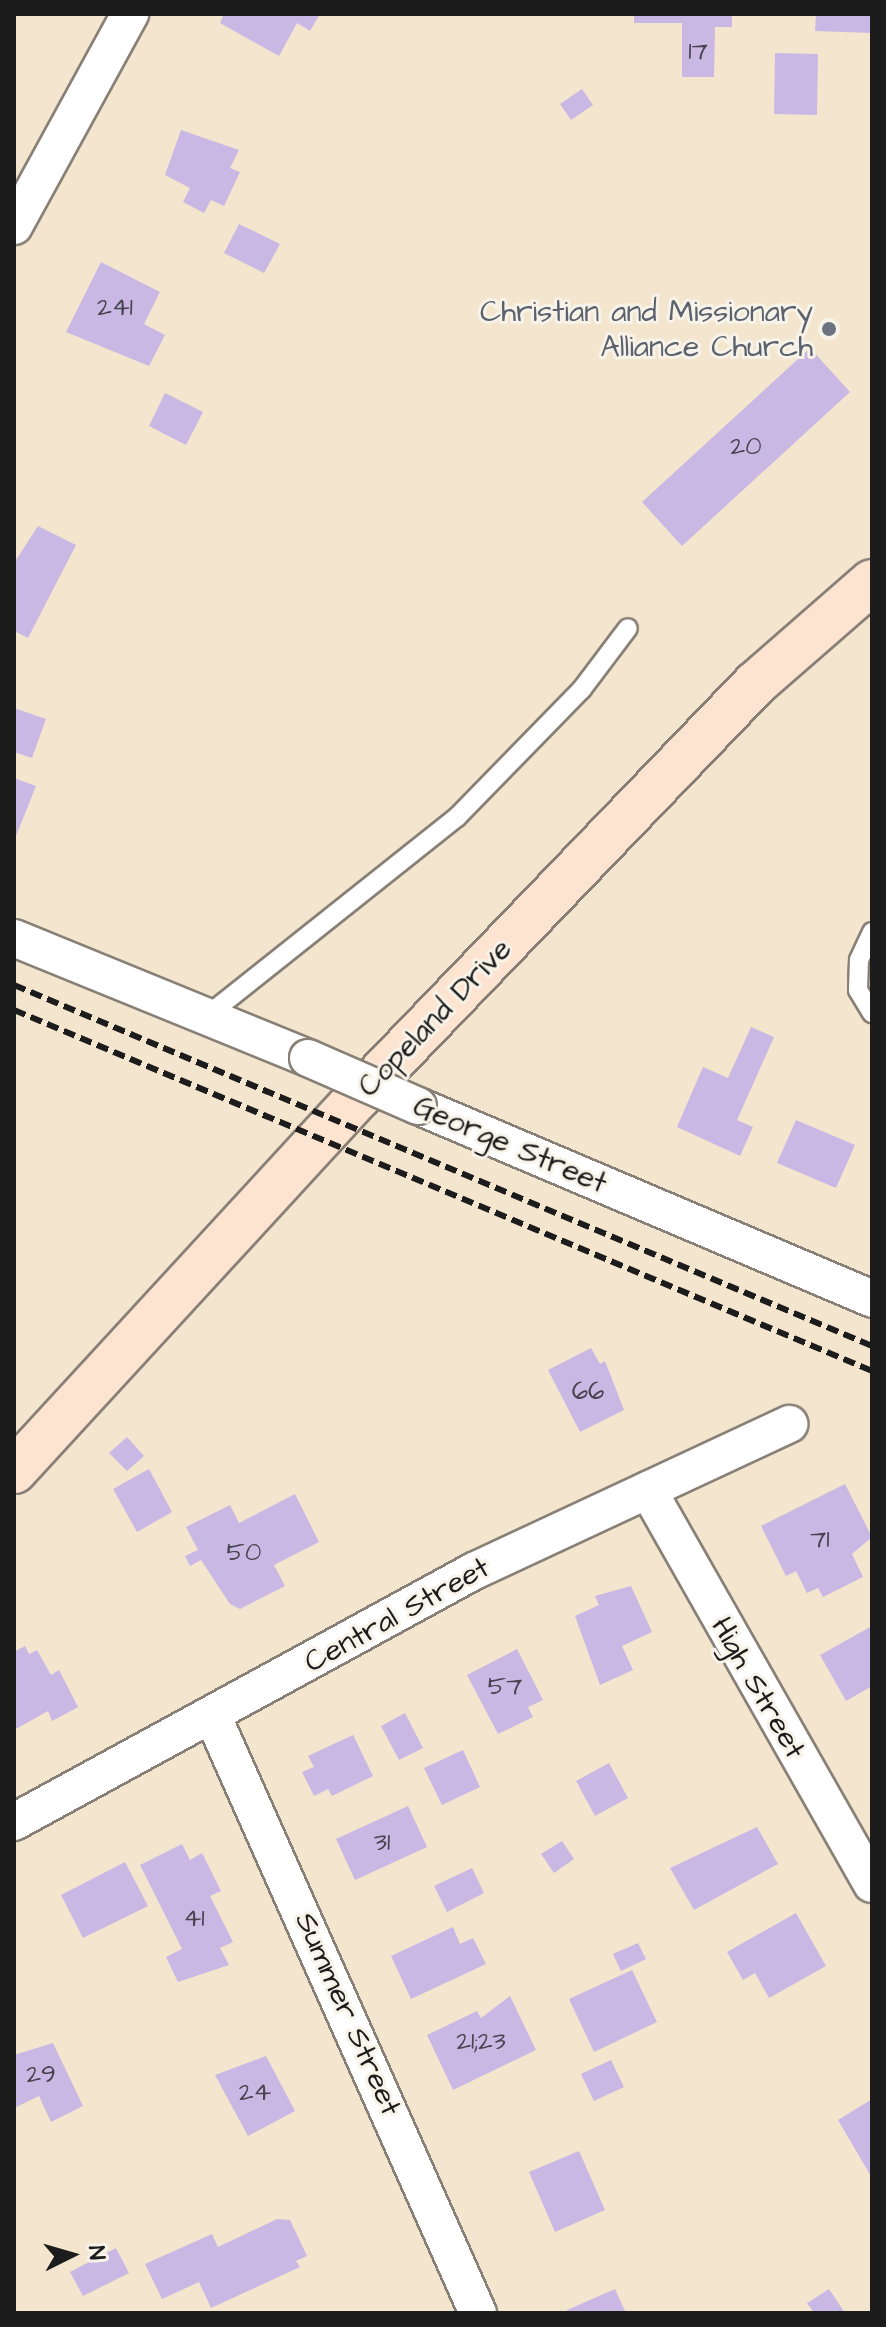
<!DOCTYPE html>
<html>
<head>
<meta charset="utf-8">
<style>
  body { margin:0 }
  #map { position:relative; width:886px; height:2327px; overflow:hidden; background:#f4e5cf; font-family:"Architects Daughter",sans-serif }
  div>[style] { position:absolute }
  .building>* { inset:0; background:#c9b8e4 }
  .roads { filter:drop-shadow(2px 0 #888076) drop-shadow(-2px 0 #888076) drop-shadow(0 2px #888076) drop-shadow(0 -2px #888076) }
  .lane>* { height:18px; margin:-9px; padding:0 9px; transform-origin:9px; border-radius:9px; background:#fff }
  .street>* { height:36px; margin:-18px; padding:0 18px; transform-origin:18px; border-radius:18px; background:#fff }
  .secondary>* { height:44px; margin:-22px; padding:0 22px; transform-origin:22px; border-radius:22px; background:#fde4d1 }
  .rail>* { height:6px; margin-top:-3px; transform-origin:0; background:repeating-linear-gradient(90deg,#1c1c1c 0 12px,transparent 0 18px) }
  .bridges { filter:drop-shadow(2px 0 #888076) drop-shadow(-2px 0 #888076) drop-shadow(0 2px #888076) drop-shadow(0 -2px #888076) }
  .street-bridge>* { height:36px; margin:-18px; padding:0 18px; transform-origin:18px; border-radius:18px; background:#fff }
  .dots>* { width:22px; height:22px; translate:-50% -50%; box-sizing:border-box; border:4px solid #f7f3e8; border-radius:50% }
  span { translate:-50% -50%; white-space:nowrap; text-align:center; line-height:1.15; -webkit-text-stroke:6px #f7f3e8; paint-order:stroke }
  .number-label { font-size:26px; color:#47434e }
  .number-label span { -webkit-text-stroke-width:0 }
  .worship-label { font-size:30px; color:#5b616d }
  .right { translate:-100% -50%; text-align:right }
  .street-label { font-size:30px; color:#1c1c1c }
  .frame { position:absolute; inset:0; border:16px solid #1c1c1c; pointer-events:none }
  .north { position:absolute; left:32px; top:2215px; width:80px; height:80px; -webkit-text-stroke:6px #f7f3e8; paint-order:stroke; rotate:85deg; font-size:22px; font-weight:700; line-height:32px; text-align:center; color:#1c1c1c }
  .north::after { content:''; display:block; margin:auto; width:28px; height:36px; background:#1c1c1c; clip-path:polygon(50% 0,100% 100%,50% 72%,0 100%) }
</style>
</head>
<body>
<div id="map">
  <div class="building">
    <div style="clip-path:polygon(224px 14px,320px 14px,310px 31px,297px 23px,279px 56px,220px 23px)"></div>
    <div style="clip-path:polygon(634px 14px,732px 14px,732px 27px,715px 27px,714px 77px,682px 77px,682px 23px,634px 23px)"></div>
    <div style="clip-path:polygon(816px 14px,872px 14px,872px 33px,815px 31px)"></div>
    <div style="clip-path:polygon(775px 53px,818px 54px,817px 115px,774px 114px)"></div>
    <div style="clip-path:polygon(582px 89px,593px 105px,571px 120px,560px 104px)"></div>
    <div style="clip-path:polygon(181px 130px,239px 150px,230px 168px,240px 172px,224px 206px,211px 200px,204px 213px,183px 202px,190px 188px,165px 175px)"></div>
    <div style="clip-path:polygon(239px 224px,280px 244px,264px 273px,224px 253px)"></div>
    <div style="clip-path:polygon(101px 262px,160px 292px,144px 324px,165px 335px,149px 366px,66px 332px)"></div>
    <div style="clip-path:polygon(810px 348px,850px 392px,682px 546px,642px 502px)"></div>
    <div style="clip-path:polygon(165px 393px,203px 412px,186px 445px,149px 426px)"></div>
    <div style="clip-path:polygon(38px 526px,76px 545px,28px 638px,14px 631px,14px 563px)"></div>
    <div style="clip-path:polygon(14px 708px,46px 719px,32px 758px,14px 752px)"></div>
    <div style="clip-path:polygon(14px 778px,36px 786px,14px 841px)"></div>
    <div style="clip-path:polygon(751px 1027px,774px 1037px,737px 1120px,753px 1127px,740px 1156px,677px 1127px,703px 1067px,728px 1078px)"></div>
    <div style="clip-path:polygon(796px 1120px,855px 1145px,836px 1188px,777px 1163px)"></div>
    <div style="clip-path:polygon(591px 1348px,600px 1364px,605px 1361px,624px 1410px,580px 1432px,548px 1370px)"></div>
    <div style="clip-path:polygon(127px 1437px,144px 1456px,127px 1471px,109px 1453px)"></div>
    <div style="clip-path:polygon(149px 1469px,172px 1512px,137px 1532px,113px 1489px)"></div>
    <div style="clip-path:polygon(845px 1484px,872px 1537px,852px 1554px,863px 1577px,823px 1597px,818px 1588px,807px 1593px,796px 1571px,786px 1576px,761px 1526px)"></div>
    <div style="clip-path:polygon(295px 1494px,319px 1542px,274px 1565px,285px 1586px,240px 1609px,230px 1604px,201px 1560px,190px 1566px,185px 1556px,198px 1550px,186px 1527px,230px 1505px,239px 1523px)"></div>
    <div style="clip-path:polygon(631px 1586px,652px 1632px,622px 1646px,633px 1670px,600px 1685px,575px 1616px,599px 1605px,595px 1596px)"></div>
    <div style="clip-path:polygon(872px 1626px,872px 1686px,846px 1701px,820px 1655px)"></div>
    <div style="clip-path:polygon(25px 1646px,29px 1654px,37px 1650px,51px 1675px,59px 1670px,78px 1707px,52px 1721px,48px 1711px,14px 1730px,14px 1652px)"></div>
    <div style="clip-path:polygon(517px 1649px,543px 1700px,528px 1707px,533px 1717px,498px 1734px,467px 1675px)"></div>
    <div style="clip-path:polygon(405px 1713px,423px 1748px,399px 1760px,381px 1726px)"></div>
    <div style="clip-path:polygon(353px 1735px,373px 1776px,332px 1796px,328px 1789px,314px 1796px,302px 1772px,314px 1767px,308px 1756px)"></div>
    <div style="clip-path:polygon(463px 1750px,480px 1787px,442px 1805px,424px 1768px)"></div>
    <div style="clip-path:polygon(609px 1763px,628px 1798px,595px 1816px,576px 1781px)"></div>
    <div style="clip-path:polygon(408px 1806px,427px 1847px,355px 1880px,336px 1839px)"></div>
    <div style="clip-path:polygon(757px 1827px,778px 1864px,694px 1910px,670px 1868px)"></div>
    <div style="clip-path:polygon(562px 1841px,574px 1859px,554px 1873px,541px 1854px)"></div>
    <div style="clip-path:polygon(182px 1844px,190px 1860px,202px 1853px,221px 1891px,210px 1896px,233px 1942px,220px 1948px,229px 1965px,178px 1982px,166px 1957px,182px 1949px,140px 1865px)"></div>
    <div style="clip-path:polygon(125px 1862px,148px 1906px,83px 1938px,61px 1895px)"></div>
    <div style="clip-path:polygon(472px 1868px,484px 1893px,447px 1912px,434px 1886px)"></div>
    <div style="clip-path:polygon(796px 1913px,826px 1966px,769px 1998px,755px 1973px,743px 1980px,727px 1952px)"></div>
    <div style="clip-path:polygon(453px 1927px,460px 1944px,473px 1938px,486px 1964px,411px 1999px,391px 1956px)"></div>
    <div style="clip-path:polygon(638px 1943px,646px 1959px,621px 1971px,613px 1954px)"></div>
    <div style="clip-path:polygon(632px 1970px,657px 2022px,594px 2052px,569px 1999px)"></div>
    <div style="clip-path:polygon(510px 1996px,536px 2050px,453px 2090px,427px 2035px,477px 2011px,481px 2018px)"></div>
    <div style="clip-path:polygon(53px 2043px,83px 2106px,51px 2122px,39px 2096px,14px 2108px,14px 2055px)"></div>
    <div style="clip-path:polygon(266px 2056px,295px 2111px,248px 2136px,215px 2075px)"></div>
    <div style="clip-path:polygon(611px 2060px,624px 2087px,594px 2101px,581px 2074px)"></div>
    <div style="clip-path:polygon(872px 2099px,872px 2178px,838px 2120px)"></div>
    <div style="clip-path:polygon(579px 2151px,605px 2210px,555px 2232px,529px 2172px)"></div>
    <div style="clip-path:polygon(277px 2219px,290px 2220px,307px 2256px,296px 2261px,300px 2267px,211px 2308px,199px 2282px,162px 2299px,145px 2264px,212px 2234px,218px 2247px)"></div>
    <div style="clip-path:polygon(116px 2248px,129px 2273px,83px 2296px,70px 2272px)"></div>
    <div style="clip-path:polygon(615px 2289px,626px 2313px,569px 2313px,567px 2310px)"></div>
    <div style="clip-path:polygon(829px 2289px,845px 2313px,814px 2313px,807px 2303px)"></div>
  </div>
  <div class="roads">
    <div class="lane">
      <div style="left:872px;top:932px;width:31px;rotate:115deg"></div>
      <div style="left:859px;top:960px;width:30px;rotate:92deg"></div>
      <div style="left:858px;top:990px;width:27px;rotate:59deg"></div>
      <div style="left:208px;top:1015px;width:318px;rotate:-38.5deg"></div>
      <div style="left:457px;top:817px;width:179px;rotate:-45.7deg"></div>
      <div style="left:582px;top:689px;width:76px;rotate:-53deg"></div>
    </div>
    <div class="street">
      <div style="left:14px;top:226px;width:242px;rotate:-61.3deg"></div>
      <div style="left:14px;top:938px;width:318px;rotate:22.2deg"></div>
      <div style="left:418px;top:1106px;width:493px;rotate:23deg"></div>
      <div style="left:648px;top:1490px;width:453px;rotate:60.4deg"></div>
      <div style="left:213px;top:1717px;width:652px;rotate:66.03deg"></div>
      <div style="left:14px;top:1822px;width:524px;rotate:-28.62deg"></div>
      <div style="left:474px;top:1571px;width:348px;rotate:-25deg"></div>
    </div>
    <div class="secondary">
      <div style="left:14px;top:1471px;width:510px;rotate:-47.39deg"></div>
      <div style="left:359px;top:1096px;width:571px;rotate:-46.13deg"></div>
      <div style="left:755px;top:684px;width:155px;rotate:-41.1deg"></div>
    </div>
  </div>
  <div class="rail">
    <div style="left:14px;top:985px;width:931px;rotate:22.82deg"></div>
    <div style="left:14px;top:1010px;width:931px;rotate:22.82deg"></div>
  </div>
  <div class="bridges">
    <div class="street-bridge">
      <div style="left:308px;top:1058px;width:120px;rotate:23.6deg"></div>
    </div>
  </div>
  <div class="dots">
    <div style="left:829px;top:329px;background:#6b7280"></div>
  </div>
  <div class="number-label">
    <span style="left:698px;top:52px">17</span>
    <span style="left:115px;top:308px">241</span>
    <span style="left:746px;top:447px">20</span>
    <span style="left:588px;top:1392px">66</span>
    <span style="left:820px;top:1540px">71</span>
    <span style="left:244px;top:1553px">50</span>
    <span style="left:505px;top:1687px">57</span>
    <span style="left:382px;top:1843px">31</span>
    <span style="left:194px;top:1919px">41</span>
    <span style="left:481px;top:2042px">21;23</span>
    <span style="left:41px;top:2075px">29</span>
    <span style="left:255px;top:2093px">24</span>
  </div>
  <div class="worship-label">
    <span class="right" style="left:813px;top:329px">Christian and Missionary<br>Alliance Church</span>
  </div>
  <div class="street-label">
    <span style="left:435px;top:1018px;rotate:-46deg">Copeland Drive</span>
    <span style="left:510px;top:1145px;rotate:23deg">George Street</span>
    <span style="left:397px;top:1615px;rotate:-29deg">Central Street</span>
    <span style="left:758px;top:1688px;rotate:60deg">High Street</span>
    <span style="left:348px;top:2014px;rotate:66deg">Summer Street</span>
  </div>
  <div class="frame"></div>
  <div class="north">N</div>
</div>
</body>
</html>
